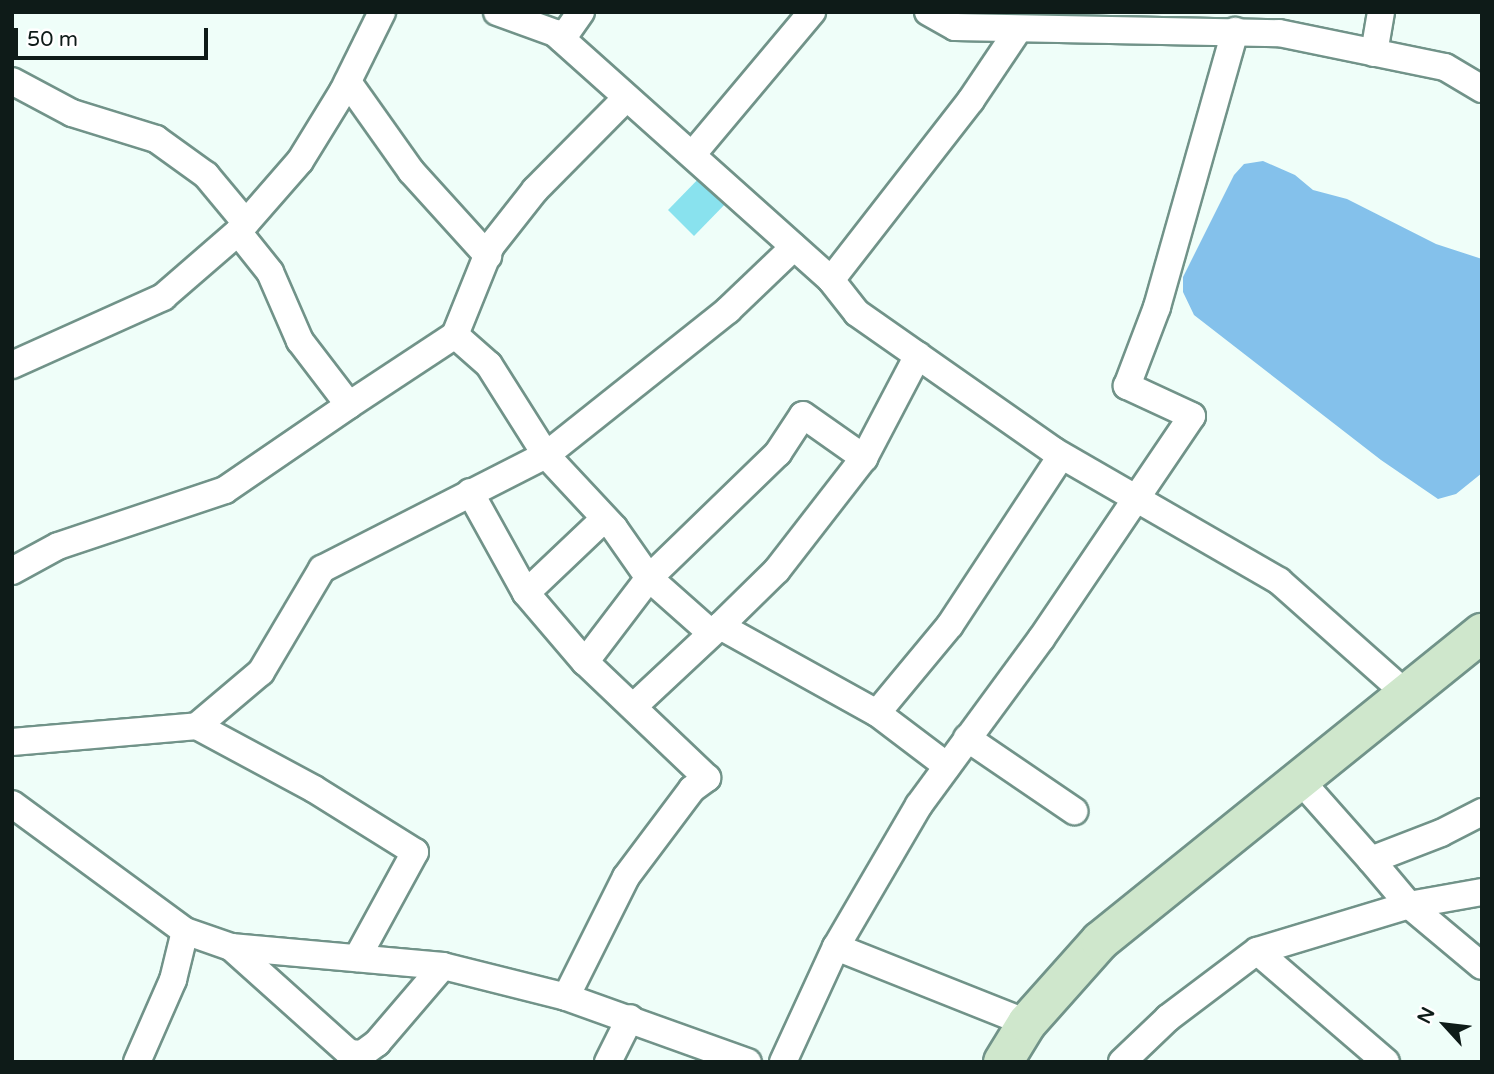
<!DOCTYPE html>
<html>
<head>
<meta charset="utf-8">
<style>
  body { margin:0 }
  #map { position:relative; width:1494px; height:1074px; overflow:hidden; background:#effef9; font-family:"Varela Round",sans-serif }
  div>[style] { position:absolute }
  .water>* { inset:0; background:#84c1eb }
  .building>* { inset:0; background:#89e2ee }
  .roads { filter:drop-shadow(2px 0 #719389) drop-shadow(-2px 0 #719389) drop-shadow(0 2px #719389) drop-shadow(0 -2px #719389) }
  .minor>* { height:26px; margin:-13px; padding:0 13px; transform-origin:13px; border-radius:13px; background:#fff }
  .secondary>* { height:38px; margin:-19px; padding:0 19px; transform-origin:19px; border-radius:19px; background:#cfe7cc }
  span { translate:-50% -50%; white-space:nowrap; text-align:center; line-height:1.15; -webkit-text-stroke:5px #fff; paint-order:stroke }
  .frame { position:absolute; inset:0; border:14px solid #0e1b18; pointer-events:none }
  .north { position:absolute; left:1410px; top:990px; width:70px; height:70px; -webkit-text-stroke:5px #fff; paint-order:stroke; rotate:297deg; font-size:19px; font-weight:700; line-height:28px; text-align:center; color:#0e1b18 }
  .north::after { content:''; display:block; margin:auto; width:24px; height:32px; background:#0e1b18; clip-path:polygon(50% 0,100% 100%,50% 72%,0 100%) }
  .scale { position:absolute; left:14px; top:28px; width:194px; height:32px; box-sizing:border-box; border:4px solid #0e1b18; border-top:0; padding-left:9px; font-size:21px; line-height:24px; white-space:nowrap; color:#0e1b18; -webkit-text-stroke:5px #fff; paint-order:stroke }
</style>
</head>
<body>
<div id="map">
  <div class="water">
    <div style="clip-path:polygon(1263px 161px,1295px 175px,1313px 190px,1347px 199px,1436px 244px,1482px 259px,1482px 473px,1456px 494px,1438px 499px,1381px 460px,1194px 315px,1183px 292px,1183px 277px,1234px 175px,1244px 164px)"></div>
  </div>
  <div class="building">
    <div style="clip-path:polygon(706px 171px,732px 197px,694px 236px,668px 210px)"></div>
  </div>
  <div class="roads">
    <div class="minor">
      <div style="left:497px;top:12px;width:62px;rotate:19.9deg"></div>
      <div style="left:555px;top:33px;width:370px;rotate:41.8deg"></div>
      <div style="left:831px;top:280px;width:42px;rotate:51.8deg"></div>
      <div style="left:857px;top:313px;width:241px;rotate:35deg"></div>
      <div style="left:1054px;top:451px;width:260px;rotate:30deg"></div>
      <div style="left:1279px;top:581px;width:169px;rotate:41.6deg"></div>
      <div style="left:928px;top:12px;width:31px;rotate:29deg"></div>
      <div style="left:955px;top:27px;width:324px;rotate:1.1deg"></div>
      <div style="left:1279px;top:33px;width:169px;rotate:11.6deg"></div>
      <div style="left:1445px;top:67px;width:43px;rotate:30.7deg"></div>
      <div style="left:562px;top:39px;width:33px;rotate:-55deg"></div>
      <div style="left:1374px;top:53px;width:42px;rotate:-80.3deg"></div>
      <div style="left:12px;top:81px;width:68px;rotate:28.1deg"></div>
      <div style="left:72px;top:113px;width:88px;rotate:17.2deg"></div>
      <div style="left:156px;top:139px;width:62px;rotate:35.8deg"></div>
      <div style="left:206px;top:175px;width:62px;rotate:50.2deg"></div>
      <div style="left:348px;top:82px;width:109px;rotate:54.7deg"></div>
      <div style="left:411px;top:171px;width:115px;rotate:47.8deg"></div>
      <div style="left:692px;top:155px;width:187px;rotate:-50deg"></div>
      <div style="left:831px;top:280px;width:228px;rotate:-52.1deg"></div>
      <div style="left:971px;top:100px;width:84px;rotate:-56.1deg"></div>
      <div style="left:455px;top:335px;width:45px;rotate:41.4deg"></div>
      <div style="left:489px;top:365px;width:107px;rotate:57.7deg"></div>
      <div style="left:546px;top:455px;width:100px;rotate:47deg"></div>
      <div style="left:614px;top:528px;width:61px;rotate:55deg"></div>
      <div style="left:649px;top:578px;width:180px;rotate:-44.1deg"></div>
      <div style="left:778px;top:453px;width:45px;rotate:-56.7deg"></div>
      <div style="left:803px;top:415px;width:75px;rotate:35.2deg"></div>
      <div style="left:864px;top:458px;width:116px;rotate:-62.3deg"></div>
      <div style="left:12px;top:365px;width:166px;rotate:-24.2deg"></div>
      <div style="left:163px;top:297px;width:99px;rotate:-40.9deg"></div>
      <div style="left:349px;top:405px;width:127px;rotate:-33.4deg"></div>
      <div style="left:455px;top:335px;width:96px;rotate:-68deg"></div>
      <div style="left:491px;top:246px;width:71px;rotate:-51.8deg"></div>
      <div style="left:535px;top:190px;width:128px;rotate:-45.3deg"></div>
      <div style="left:470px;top:492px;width:115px;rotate:61deg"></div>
      <div style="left:526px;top:593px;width:91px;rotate:49.5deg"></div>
      <div style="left:585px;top:662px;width:106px;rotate:-52.7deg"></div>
      <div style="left:649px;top:578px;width:81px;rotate:41.5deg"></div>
      <div style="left:12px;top:571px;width:52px;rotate:-28.5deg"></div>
      <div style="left:58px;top:546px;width:176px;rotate:-18.5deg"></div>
      <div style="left:225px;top:490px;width:150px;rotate:-34.4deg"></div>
      <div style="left:349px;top:405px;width:81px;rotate:-127.4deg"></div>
      <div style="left:300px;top:341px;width:75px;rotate:-113.5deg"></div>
      <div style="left:270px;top:272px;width:51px;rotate:-128.7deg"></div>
      <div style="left:238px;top:232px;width:94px;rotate:-48.9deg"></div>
      <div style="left:300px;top:161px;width:82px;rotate:-58.4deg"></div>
      <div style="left:343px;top:91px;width:88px;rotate:-63.7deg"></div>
      <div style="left:526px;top:593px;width:108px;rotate:-43.5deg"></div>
      <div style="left:720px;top:626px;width:80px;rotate:-44.5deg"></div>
      <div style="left:777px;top:570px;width:142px;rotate:-52.2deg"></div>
      <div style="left:633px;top:707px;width:119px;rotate:-43deg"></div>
      <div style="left:720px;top:626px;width:179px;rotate:29deg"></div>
      <div style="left:877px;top:713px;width:88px;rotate:37.1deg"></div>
      <div style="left:877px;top:713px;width:114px;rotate:-50.3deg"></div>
      <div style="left:950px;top:625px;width:202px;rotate:-56.7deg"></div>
      <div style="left:197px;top:726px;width:133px;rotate:28.3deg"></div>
      <div style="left:314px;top:789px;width:119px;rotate:32deg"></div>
      <div style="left:415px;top:852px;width:121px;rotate:118.7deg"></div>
      <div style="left:967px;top:738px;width:130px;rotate:34.3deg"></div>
      <div style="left:12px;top:742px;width:186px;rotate:-4.9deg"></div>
      <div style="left:197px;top:726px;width:84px;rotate:-40.2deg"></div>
      <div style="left:261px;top:672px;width:120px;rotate:-59.4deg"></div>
      <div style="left:322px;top:569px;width:251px;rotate:-27deg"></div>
      <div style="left:546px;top:455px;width:233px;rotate:-38.5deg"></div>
      <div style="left:728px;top:310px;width:91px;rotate:-43.7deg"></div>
      <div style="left:1300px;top:780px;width:107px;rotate:48.4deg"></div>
      <div style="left:12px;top:804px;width:215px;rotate:36.3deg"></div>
      <div style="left:185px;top:931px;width:49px;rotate:19.2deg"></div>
      <div style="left:231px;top:947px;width:213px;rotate:5.1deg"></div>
      <div style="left:443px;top:966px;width:127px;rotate:14.1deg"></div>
      <div style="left:566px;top:997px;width:193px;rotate:19.7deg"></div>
      <div style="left:1482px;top:812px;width:46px;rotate:152.9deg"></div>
      <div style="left:1441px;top:833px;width:75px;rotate:158.9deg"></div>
      <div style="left:1371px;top:860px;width:59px;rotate:49.8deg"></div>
      <div style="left:1409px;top:905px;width:74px;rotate:-10.1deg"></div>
      <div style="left:231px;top:947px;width:159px;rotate:41.9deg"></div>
      <div style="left:349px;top:1053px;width:13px;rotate:4deg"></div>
      <div style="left:362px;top:1054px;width:19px;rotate:-36deg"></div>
      <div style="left:377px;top:1043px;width:101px;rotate:-49.4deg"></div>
      <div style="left:836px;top:947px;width:206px;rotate:21.7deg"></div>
      <div style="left:1257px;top:951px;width:170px;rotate:40.7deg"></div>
      <div style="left:566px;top:997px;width:134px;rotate:-63.4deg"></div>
      <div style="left:626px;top:877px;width:110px;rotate:-53.1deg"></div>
      <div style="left:692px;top:789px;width:19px;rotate:-36deg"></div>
      <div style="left:707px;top:778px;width:168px;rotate:-136.4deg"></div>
      <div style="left:137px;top:1062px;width:90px;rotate:-66.3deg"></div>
      <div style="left:173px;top:980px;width:50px;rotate:-76.2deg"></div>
      <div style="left:608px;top:1062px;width:49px;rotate:-63.4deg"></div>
      <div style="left:783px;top:1062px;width:127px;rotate:-65.3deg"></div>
      <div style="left:836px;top:947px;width:164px;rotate:-59.7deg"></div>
      <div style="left:919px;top:805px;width:206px;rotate:-53.7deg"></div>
      <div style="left:1041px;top:639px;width:269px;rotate:-55.9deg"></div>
      <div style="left:1192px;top:416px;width:72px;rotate:-155.2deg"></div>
      <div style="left:1127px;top:386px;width:85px;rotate:-69.2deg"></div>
      <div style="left:1157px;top:307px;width:287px;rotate:-74.2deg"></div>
      <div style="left:1122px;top:1062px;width:64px;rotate:-43.7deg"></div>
      <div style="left:1168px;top:1018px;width:111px;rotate:-37deg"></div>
      <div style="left:1257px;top:951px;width:159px;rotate:-16.8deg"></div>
      <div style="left:1409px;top:905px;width:95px;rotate:39.9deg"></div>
    </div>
    <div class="secondary">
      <div style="left:1003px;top:1062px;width:46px;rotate:-58.4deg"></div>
      <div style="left:1027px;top:1023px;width:110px;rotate:-48.3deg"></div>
      <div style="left:1100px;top:941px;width:491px;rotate:-38.9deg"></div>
    </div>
  </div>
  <div class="frame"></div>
  <div class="north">N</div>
  <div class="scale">50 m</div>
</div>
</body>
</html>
